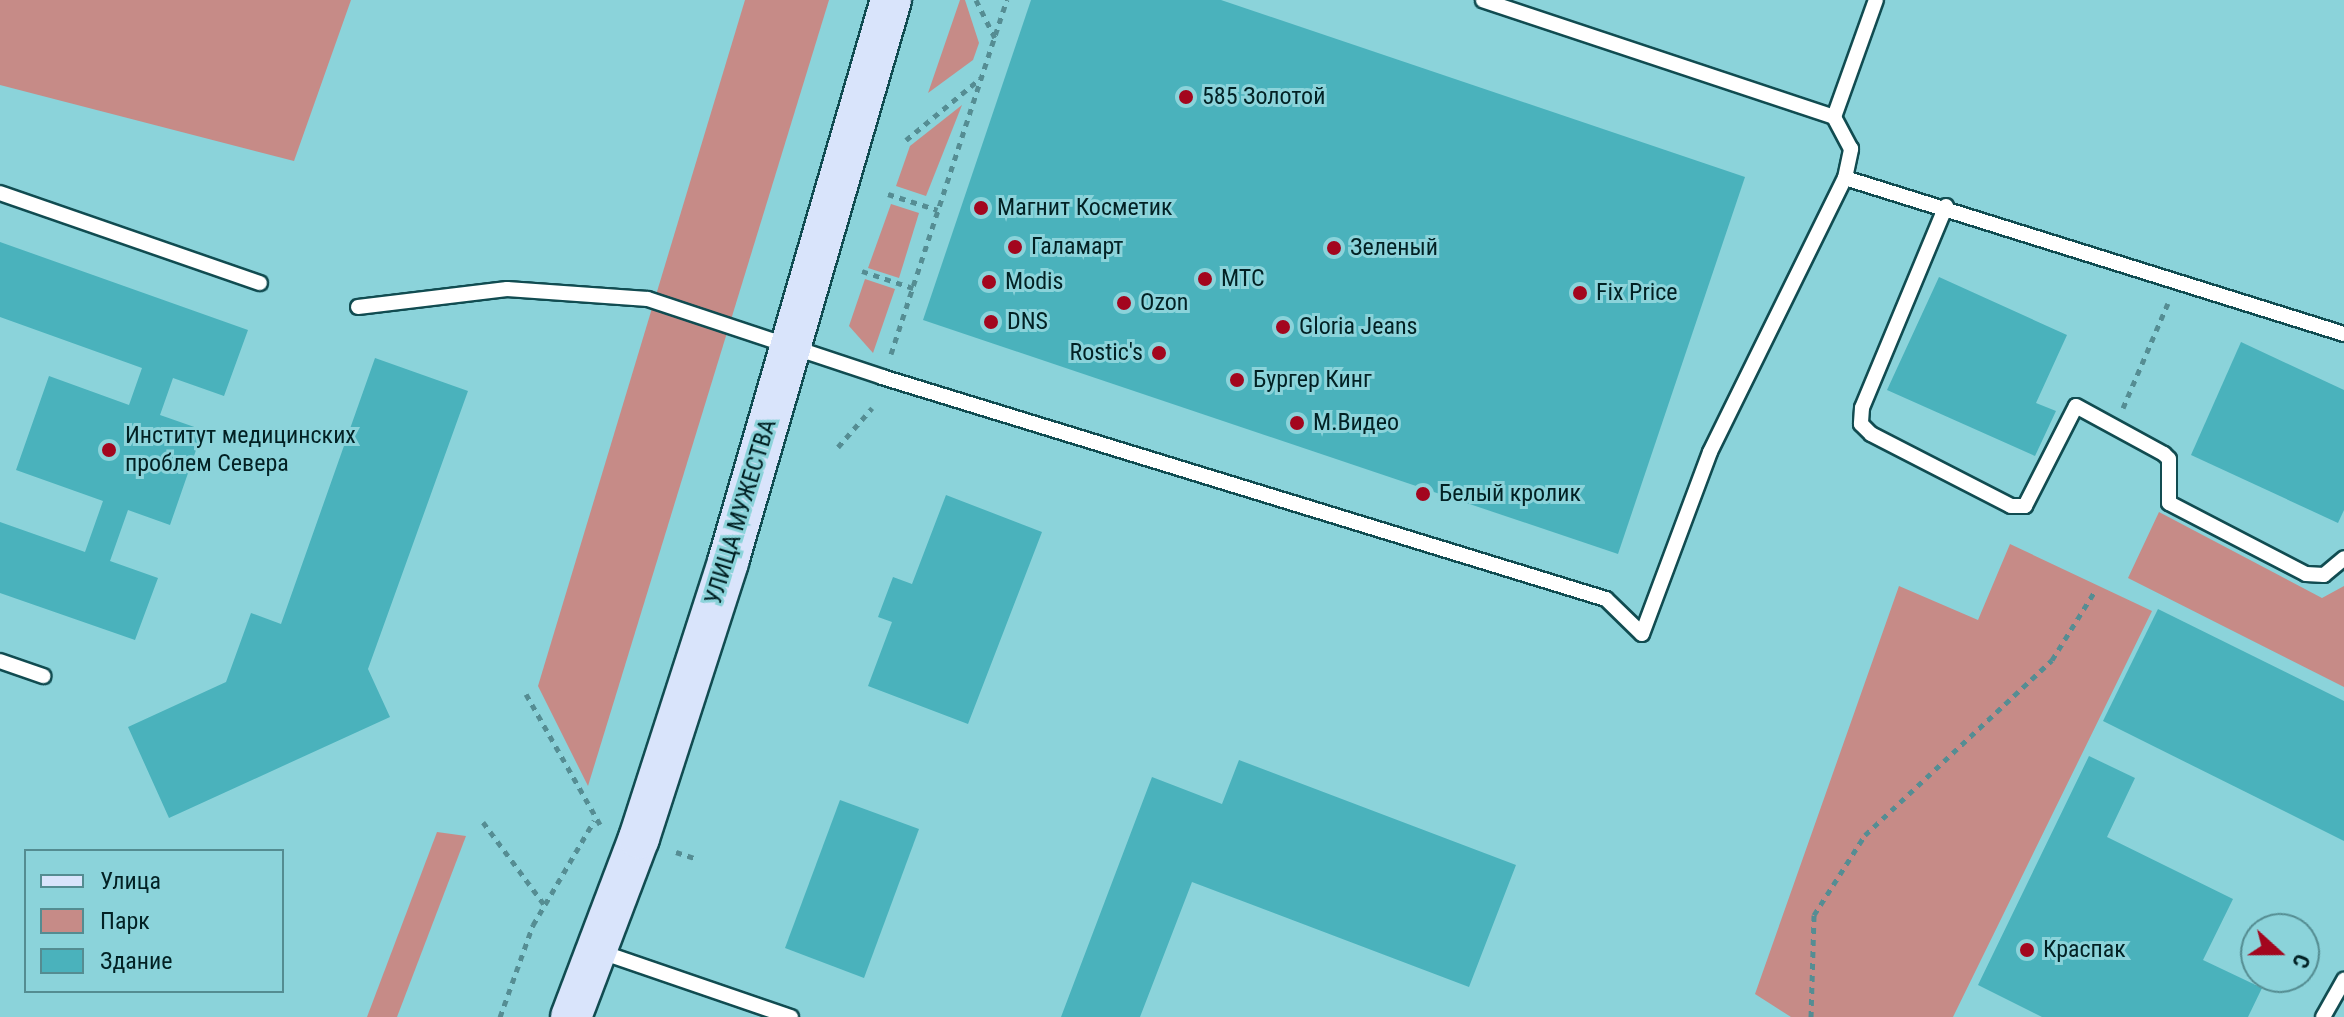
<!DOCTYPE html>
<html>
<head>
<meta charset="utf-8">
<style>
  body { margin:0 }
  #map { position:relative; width:2344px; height:1017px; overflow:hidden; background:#8bd3da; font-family:"Roboto Condensed",sans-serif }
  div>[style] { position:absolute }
  .green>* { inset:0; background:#c68b87 }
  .building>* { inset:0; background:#4ab2bc }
  .path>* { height:5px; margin-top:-2.5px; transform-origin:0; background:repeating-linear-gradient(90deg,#558d93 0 6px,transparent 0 12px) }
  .roads { filter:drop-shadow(2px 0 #114c51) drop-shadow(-2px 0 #114c51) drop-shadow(0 2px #114c51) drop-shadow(0 -2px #114c51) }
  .service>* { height:14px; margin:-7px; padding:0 7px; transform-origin:7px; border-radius:7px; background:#fff }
  .secondary>* { height:40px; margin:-20px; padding:0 20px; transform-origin:20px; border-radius:20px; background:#d9e4fb }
  .dots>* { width:22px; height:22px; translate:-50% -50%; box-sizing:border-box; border:4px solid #8bd3da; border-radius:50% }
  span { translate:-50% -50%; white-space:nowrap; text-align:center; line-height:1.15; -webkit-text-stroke:6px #8bd3da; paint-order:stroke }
  .poi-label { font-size:24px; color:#022124 }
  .left { translate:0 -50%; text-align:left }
  .right { translate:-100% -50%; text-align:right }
  .street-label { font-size:24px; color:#022124 }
  .legend { position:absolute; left:24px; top:849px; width:260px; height:144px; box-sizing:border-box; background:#8bd3da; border:2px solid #548c91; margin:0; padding:10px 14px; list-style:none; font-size:24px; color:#022124 }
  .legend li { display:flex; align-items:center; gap:16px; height:40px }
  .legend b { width:40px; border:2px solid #548c91 }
  .north { position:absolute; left:2240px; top:913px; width:80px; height:80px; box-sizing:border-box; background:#8bd3da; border:2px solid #548c91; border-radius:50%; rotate:111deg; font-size:22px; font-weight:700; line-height:32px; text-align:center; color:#022124 }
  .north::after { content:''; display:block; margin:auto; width:28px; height:36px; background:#a3061e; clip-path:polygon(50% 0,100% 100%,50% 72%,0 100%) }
</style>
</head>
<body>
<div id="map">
  <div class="green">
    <div style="clip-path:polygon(0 0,351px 0,294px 161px,0 85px)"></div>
    <div style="clip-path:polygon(745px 0,829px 0,588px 786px,538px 686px)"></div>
    <div style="clip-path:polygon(960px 0,965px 0,979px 43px,973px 60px,928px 93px)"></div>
    <div style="clip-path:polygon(962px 105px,926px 196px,896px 186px,910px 146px)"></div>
    <div style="clip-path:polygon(891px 204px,919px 213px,899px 278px,868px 268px)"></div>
    <div style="clip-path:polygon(865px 279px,895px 289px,873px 353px,849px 326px)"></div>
    <div style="clip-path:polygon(2159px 512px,2322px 598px,2344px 586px,2344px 687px,2128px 578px)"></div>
    <div style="clip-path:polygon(2010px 544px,2152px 611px,1953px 1017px,1791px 1017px,1755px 994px,1899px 586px,1978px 620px)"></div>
    <div style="clip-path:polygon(437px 832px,466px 836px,397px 1017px,367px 1017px)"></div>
  </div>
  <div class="building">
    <div style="clip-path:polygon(1031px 0,1221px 0,1745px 177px,1618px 554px,923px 320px)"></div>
    <div style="clip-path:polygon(0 242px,248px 330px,224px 396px,173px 378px,160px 415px,203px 430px,170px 525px,128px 510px,110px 561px,158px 578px,135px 640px,0 593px,0 522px,85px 552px,103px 501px,16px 470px,49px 376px,129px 405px,142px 368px,0 317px)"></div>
    <div style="clip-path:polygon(1939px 277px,2067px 335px,2036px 403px,2056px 411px,2035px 456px,1887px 390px)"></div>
    <div style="clip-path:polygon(2241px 342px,2344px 390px,2344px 510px,2338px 523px,2191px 455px)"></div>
    <div style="clip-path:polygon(375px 358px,468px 391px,368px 669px,390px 717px,169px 818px,128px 727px,226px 682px,251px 613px,281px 624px)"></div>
    <div style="clip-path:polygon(946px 495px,1042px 532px,968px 724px,868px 686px,892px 622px,878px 617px,893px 577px,912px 584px)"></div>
    <div style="clip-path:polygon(2158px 609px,2344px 701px,2344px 841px,2103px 721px)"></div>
    <div style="clip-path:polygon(2089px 756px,2135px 778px,2107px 837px,2233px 899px,2203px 960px,2262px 988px,2248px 1017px,2042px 1017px,1978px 985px)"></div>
    <div style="clip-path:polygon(1239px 760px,1516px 865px,1469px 987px,1192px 882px,1140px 1017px,1061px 1017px,1152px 777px,1222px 804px)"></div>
    <div style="clip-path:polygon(840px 800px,919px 829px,864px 978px,785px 948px)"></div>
  </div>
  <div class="path">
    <div style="left:976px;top:0;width:42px;rotate:63.4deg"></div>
    <div style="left:906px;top:140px;width:97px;rotate:-39.6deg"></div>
    <div style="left:888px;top:194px;width:52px;rotate:17.7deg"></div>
    <div style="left:862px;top:271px;width:54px;rotate:18.4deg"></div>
    <div style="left:891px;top:354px;width:373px;rotate:-71.9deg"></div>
    <div style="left:2123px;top:408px;width:114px;rotate:-66.8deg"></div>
    <div style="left:838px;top:447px;width:52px;rotate:-48.9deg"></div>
    <div style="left:526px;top:694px;width:150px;rotate:60.4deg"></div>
    <div style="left:483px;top:822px;width:102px;rotate:53.4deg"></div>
    <div style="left:676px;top:852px;width:19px;rotate:18deg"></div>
    <div style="left:500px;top:1017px;width:98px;rotate:-70.3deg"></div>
    <div style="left:533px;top:925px;width:121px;rotate:-59.6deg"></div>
    <div style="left:1811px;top:1017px;width:102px;rotate:-88.3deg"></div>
    <div style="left:1814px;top:915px;width:95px;rotate:-57.5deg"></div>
    <div style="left:1865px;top:835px;width:256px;rotate:-43.1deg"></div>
    <div style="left:2052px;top:660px;width:81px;rotate:-58.1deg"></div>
  </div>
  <div class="roads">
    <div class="service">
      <div style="left:1834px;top:117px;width:124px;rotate:-70.3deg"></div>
      <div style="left:1845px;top:178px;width:523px;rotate:17.36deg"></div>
      <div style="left:0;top:193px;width:275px;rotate:19.1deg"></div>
      <div style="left:1946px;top:206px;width:219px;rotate:112.6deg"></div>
      <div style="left:1862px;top:408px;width:16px;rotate:94deg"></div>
      <div style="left:1861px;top:424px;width:14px;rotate:45deg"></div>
      <div style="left:1871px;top:434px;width:157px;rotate:27.2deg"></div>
      <div style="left:2011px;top:506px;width:14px"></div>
      <div style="left:2025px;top:506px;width:112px;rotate:-63deg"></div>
      <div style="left:2076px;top:406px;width:100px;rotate:28.6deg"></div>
      <div style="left:2164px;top:454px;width:7px;rotate:45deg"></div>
      <div style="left:2169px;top:459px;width:44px;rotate:90deg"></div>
      <div style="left:2169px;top:503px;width:154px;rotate:27.4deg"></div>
      <div style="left:2306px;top:574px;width:18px;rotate:3deg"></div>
      <div style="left:2324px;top:575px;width:26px;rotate:-40deg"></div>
      <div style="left:358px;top:307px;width:150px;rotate:-6.9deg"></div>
      <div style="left:507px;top:289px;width:141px;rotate:4.1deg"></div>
      <div style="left:648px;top:299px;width:247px;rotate:18.4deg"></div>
      <div style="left:882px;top:377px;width:757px;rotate:17.05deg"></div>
      <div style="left:1606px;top:599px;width:50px;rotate:44.2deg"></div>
      <div style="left:1642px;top:634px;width:194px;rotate:-69.5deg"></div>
      <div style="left:1710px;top:452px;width:305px;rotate:-63.8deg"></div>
      <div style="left:1845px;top:178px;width:30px;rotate:-78deg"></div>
      <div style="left:1851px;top:149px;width:36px;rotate:-118deg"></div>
      <div style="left:1834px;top:117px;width:370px;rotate:-161.6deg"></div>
      <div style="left:0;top:661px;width:46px;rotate:19.2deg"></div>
      <div style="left:598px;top:951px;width:204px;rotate:18.9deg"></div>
      <div style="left:2323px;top:1017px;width:43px;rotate:-60.4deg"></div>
    </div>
    <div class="secondary">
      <div style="left:571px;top:1017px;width:191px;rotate:-69.2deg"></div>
      <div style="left:639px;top:838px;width:290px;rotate:-72.1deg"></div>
      <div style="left:728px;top:562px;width:585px;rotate:-73.83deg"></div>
    </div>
  </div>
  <div class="dots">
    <div style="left:1186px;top:97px;background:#a3061e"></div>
    <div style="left:981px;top:208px;background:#a3061e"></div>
    <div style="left:1015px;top:247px;background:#a3061e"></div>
    <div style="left:1334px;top:248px;background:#a3061e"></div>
    <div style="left:1205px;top:279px;background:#a3061e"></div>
    <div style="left:989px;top:282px;background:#a3061e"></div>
    <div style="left:1580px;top:293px;background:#a3061e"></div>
    <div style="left:1124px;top:303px;background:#a3061e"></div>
    <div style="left:991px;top:322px;background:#a3061e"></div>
    <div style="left:1283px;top:327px;background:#a3061e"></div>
    <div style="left:1159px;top:353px;background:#a3061e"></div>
    <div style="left:1237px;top:380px;background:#a3061e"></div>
    <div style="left:1297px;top:423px;background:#a3061e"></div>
    <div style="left:109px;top:450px;background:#a3061e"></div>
    <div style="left:1423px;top:494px;background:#a3061e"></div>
    <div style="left:2027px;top:950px;background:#a3061e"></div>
  </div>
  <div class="poi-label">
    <span class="left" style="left:1202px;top:97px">585 Золотой</span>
    <span class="left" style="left:997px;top:208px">Магнит Косметик</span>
    <span class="left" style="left:1031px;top:247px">Галамарт</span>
    <span class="left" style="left:1350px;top:248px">Зеленый</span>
    <span class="left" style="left:1221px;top:279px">МТС</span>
    <span class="left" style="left:1005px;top:282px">Modis</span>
    <span class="left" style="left:1596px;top:293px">Fix Price</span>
    <span class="left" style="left:1140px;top:303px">Ozon</span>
    <span class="left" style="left:1007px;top:322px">DNS</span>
    <span class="left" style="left:1299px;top:327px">Gloria Jeans</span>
    <span class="right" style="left:1143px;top:353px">Rostic's</span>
    <span class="left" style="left:1253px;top:380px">Бургер Кинг</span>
    <span class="left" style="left:1313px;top:423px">М.Видео</span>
    <span class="left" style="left:125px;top:450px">Институт медицинских<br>проблем Севера</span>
    <span class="left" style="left:1439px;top:494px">Белый кролик</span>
    <span class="left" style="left:2043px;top:950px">Краспак</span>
  </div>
  <div class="street-label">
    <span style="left:741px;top:512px;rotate:-73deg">УЛИЦА МУЖЕСТВА</span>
  </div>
  <ul class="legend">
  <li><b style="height:10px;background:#d9e4fb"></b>Улица</li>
  <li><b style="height:22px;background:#c68b87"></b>Парк</li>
  <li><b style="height:22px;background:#4ab2bc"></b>Здание</li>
  </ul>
  <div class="north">С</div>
</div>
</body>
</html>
